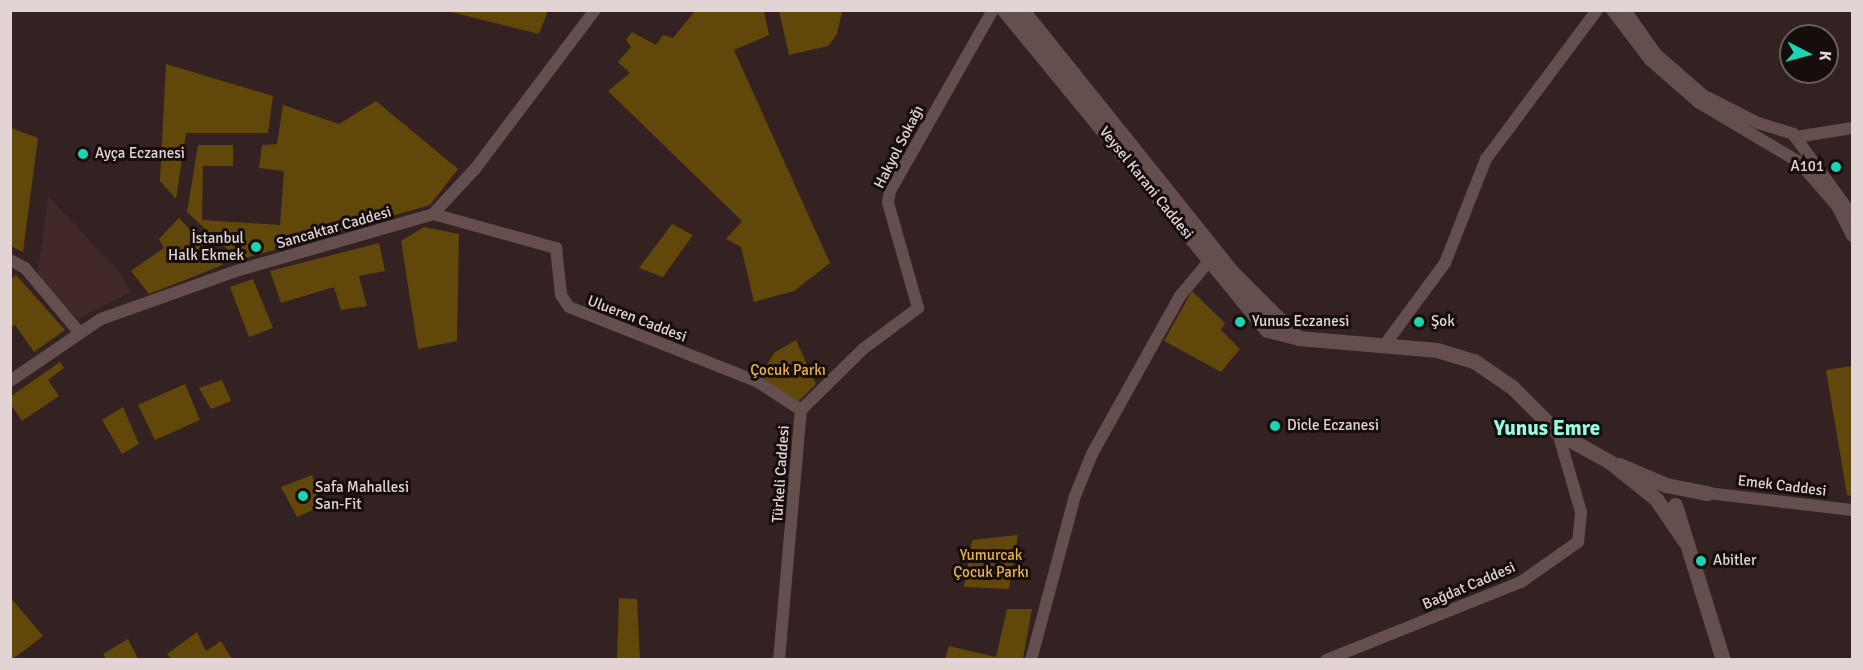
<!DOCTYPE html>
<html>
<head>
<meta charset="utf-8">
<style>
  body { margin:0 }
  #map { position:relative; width:1863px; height:670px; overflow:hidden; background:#342121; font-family:Signika,sans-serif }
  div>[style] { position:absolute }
  .built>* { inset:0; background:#422828 }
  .green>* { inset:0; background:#62470b }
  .tertiary>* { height:12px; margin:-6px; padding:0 6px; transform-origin:6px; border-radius:6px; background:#654e4e }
  .secondary>* { height:15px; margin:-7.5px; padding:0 7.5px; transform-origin:7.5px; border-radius:7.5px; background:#654e4e }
  .dots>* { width:16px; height:16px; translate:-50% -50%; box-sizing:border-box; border:3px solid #160d0d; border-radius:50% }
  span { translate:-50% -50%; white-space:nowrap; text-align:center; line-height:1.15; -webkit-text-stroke:6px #160d0d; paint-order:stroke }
  .street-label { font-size:15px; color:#e2d4d4 }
  .poi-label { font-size:15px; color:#e2d4d4 }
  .left { translate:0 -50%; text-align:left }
  .right { translate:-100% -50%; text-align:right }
  .park-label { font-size:15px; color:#ecb443 }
  .district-label { font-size:21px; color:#97f9de; font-weight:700 }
  .frame { position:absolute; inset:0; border:12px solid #e2d4d4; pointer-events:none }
  .north { position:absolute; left:1779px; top:24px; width:60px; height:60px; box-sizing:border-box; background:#160d0d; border:2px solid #685d5d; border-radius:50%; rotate:96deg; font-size:16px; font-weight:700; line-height:24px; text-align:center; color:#e2d4d4 }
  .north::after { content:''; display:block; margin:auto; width:21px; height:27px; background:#1bd5b1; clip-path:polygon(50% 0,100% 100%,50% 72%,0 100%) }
</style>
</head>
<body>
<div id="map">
  <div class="built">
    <div style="clip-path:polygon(48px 196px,122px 275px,131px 292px,78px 319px,41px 279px,38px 271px)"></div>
  </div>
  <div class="green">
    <div style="clip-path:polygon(447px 11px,548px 11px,539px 34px)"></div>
    <div style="clip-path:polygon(695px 11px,764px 11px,769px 35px,734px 50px,830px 263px,794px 291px,754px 302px,741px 247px,726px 239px,742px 221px,608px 91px,630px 73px,618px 62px,631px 47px,626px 40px,632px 32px,656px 45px,663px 35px,673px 38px)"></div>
    <div style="clip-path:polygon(831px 11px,842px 12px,837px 34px,828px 46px,789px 55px,779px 11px)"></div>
    <div style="clip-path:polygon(166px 64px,273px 96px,268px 133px,186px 133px,176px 199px,160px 181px)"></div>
    <div style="clip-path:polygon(376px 101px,458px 169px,430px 205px,239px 260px,187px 212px,198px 145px,233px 145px,233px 166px,203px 166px,202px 220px,280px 225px,284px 171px,259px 168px,262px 145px,277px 144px,283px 105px,339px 124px)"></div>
    <div style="clip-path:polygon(11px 128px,38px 138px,23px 252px,11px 246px)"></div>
    <div style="clip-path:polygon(179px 218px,223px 265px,149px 294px,131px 271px,164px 248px,159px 239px)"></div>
    <div style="clip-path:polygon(672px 224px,693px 235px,663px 277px,639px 268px)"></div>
    <div style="clip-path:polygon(424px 227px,459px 234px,457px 341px,418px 349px,401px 241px)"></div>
    <div style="clip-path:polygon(379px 243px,385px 271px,359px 276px,367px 306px,341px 310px,334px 287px,281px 303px,270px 271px)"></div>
    <div style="clip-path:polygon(16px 275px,65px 330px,34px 352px,15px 325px,11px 327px,11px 279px)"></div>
    <div style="clip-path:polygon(253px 279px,273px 328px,249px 337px,230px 287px)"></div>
    <div style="clip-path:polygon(1192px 291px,1225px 323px,1221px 330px,1240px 349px,1221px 372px,1164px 341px)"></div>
    <div style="clip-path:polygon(796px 340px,816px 384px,798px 402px,760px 376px,774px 353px)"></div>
    <div style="clip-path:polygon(60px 362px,64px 368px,48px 380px,59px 396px,22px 421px,11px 405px,11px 396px)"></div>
    <div style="clip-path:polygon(1852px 366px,1852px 496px,1847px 495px,1826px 370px)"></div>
    <div style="clip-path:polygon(222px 380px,231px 401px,211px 409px,199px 388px)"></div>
    <div style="clip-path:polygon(185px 384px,200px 420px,155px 440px,138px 405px)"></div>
    <div style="clip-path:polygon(123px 407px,139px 444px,122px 454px,102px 420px)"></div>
    <div style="clip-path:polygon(312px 475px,324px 505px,297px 517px,281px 487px)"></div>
    <div style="clip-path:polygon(1018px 535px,1009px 589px,964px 587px,972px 540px)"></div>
    <div style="clip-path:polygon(11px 598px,43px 636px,13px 659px,10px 659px)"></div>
    <div style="clip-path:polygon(619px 598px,637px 599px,640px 659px,617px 659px)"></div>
    <div style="clip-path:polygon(1007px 609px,1032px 609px,1023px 659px,945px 659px,949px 646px,996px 657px)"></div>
    <div style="clip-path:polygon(197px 632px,206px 651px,221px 641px,232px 659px,171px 659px,167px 654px)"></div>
    <div style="clip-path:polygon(128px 639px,138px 659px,106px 659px,103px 654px)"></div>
  </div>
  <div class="tertiary">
    <div style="left:1612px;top:10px;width:63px;rotate:52.8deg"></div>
    <div style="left:1650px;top:60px;width:64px;rotate:41.2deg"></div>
    <div style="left:1698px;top:102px;width:117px;rotate:30.7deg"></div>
    <div style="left:1799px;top:162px;width:58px;rotate:49.2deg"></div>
    <div style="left:1837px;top:206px;width:34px;rotate:63deg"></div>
    <div style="left:1625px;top:10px;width:54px;rotate:54.8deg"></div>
    <div style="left:1656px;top:54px;width:62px;rotate:41.1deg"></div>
    <div style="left:1703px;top:95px;width:62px;rotate:27deg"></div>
    <div style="left:1758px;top:123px;width:37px;rotate:17deg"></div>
    <div style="left:1793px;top:134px;width:100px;rotate:53.9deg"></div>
    <div style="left:1796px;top:137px;width:57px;rotate:-9.1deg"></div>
    <div style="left:433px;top:214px;width:128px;rotate:15.5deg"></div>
    <div style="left:556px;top:248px;width:47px;rotate:83.9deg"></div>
    <div style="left:561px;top:295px;width:14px;rotate:56deg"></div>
    <div style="left:569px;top:307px;width:203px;rotate:21.6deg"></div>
    <div style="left:758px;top:382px;width:51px;rotate:33.1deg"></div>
    <div style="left:10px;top:260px;width:17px;rotate:28deg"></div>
    <div style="left:25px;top:268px;width:84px;rotate:49.8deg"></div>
    <div style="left:1386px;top:343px;width:99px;rotate:-53.6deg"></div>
    <div style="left:1445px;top:263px;width:112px;rotate:-68.5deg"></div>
    <div style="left:1486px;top:159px;width:186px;rotate:-53.3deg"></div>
    <div style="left:10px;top:381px;width:110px;rotate:-34.3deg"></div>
    <div style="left:101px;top:319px;width:143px;rotate:-19.6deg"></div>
    <div style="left:236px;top:271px;width:205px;rotate:-16.1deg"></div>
    <div style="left:433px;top:214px;width:62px;rotate:-47deg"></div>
    <div style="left:475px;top:169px;width:199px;rotate:-53deg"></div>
    <div style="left:1707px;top:493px;width:146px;rotate:6.7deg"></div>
    <div style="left:779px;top:660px;width:251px;rotate:-85deg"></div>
    <div style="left:801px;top:410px;width:87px;rotate:-44.5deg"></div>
    <div style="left:863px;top:349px;width:69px;rotate:-36.7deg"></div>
    <div style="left:918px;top:308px;width:109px;rotate:-105.9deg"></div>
    <div style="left:888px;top:203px;width:12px;rotate:-81deg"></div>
    <div style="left:890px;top:191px;width:208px;rotate:-60.4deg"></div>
    <div style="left:1031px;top:660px;width:170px;rotate:-75deg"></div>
    <div style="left:1075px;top:496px;width:45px;rotate:-68deg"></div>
    <div style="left:1092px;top:454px;width:181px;rotate:-60.9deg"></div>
    <div style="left:1180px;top:296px;width:53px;rotate:-50.3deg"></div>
    <div style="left:1326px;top:660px;width:210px;rotate:-21.8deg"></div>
    <div style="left:1521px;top:582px;width:70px;rotate:-35.1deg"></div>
    <div style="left:1578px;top:542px;width:30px;rotate:-84deg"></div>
    <div style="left:1581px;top:512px;width:82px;rotate:-106.2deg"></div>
  </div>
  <div class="secondary">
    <div style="left:1004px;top:10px;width:414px;rotate:50.6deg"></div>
    <div style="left:1267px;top:330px;width:32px;rotate:14deg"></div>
    <div style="left:1298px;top:338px;width:140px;rotate:4.9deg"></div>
    <div style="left:1437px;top:350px;width:39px;rotate:17deg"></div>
    <div style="left:1474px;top:361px;width:46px;rotate:34.4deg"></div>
    <div style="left:1512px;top:387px;width:65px;rotate:45deg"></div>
    <div style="left:1558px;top:433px;width:60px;rotate:29.1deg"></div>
    <div style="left:1610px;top:462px;width:59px;rotate:38.8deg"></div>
    <div style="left:1656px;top:499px;width:50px;rotate:55.7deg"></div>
    <div style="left:1022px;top:10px;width:337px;rotate:51.3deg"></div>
    <div style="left:1233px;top:273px;width:89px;rotate:45deg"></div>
    <div style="left:1619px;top:465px;width:51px;rotate:23.1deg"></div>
    <div style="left:1666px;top:485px;width:42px;rotate:11deg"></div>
    <div style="left:1675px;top:505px;width:162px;rotate:72.8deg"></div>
  </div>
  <div class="dots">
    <div style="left:83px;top:154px;background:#1bd5b1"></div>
    <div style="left:1836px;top:167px;background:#1bd5b1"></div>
    <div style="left:256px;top:247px;background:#1bd5b1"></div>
    <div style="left:1240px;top:322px;background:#1bd5b1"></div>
    <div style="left:1419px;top:322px;background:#1bd5b1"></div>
    <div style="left:1275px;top:426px;background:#1bd5b1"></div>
    <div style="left:303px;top:496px;background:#1bd5b1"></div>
    <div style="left:1701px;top:561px;background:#1bd5b1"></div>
  </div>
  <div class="street-label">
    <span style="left:899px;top:147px;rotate:-63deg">Hakyol Sokağı</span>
    <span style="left:1146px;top:183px;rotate:51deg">Veysel Karani Caddesi</span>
    <span style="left:334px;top:228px;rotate:-16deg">Sancaktar Caddesi</span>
    <span style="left:637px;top:319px;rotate:21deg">Ulueren Caddesi</span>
    <span style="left:781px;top:474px;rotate:-86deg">Türkeli Caddesi</span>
    <span style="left:1782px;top:486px;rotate:7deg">Emek Caddesi</span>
    <span style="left:1469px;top:586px;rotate:-23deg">Bağdat Caddesi</span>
  </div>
  <div class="poi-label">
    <span class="left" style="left:95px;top:154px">Ayça Eczanesi</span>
    <span class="right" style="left:1824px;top:167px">A101</span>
    <span class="right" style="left:244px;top:247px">İstanbul<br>Halk Ekmek</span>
    <span class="left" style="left:1252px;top:322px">Yunus Eczanesi</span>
    <span class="left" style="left:1431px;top:322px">Şok</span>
    <span class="left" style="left:1287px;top:426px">Dicle Eczanesi</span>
    <span class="left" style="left:315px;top:496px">Safa Mahallesi<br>San-Fit</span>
    <span class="left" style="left:1713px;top:561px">Abitler</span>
  </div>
  <div class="park-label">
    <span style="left:788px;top:371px">Çocuk Parkı</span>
    <span style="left:991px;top:564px">Yumurcak<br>Çocuk Parkı</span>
  </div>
  <div class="district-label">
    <span style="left:1547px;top:428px">Yunus Emre</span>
  </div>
  <div class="frame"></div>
  <div class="north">K</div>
</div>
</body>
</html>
